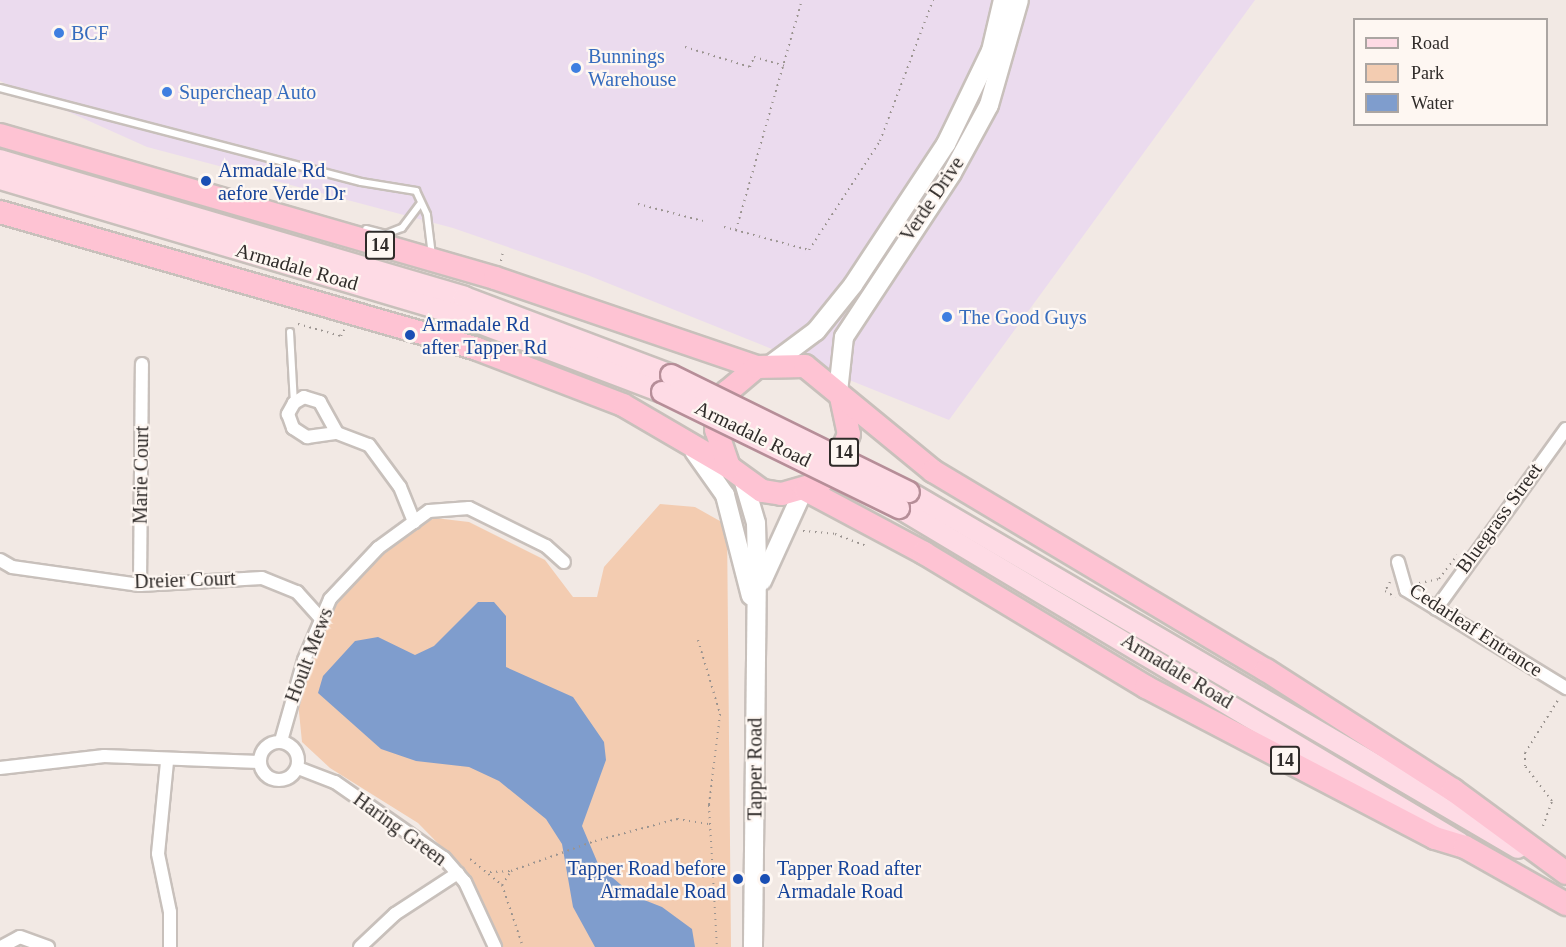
<!DOCTYPE html>
<html>
<head>
<meta charset="utf-8">
<style>
  body { margin:0 }
  #map { position:relative; width:1566px; height:947px; overflow:hidden; background:#f2e9e4; font-family:"Times New Roman",serif }
  div>[style] { position:absolute }
  .commercial>* { inset:0; background:#ebdbee }
  .green>* { inset:0; background:#f3ccb1 }
  .water>* { inset:0; background:#7f9dcd }
  .path>* { height:2px; margin-top:-1px; transform-origin:0; background:repeating-linear-gradient(90deg,#9a938f 0 1.5px,transparent 0 6px) }
  .roads { filter:drop-shadow(2px 0 #c8c0bb) drop-shadow(-2px 0 #c8c0bb) drop-shadow(0 2px #c8c0bb) drop-shadow(0 -2px #c8c0bb) }
  .lane>* { height:6px; margin:-3px; padding:0 3px; transform-origin:3px; border-radius:3px; background:#fff }
  .street>* { height:12px; margin:-6px; padding:0 6px; transform-origin:6px; border-radius:6px; background:#fff }
  .street>.ring { margin:-6px; padding:0; box-sizing:content-box; background:none; border:12px solid #fff; border-radius:50% }
  .secondary>* { height:18px; margin:-9px; padding:0 9px; transform-origin:9px; border-radius:9px; background:#fff }
  .primary>* { height:20px; margin:-10px; padding:0 10px; transform-origin:10px; border-radius:10px; background:#fedbe5 }
  .highway>* { height:22px; margin:-11px; padding:0 11px; transform-origin:11px; border-radius:11px; background:#fec3d3 }
  .bridges { filter:drop-shadow(2px 0 #b68e98) drop-shadow(-2px 0 #b68e98) drop-shadow(0 2px #b68e98) drop-shadow(0 -2px #b68e98) }
  .primary-bridge>* { height:20px; margin:-10px; padding:0 10px; transform-origin:10px; border-radius:10px; background:#fedbe5 }
  .dots>* { width:16px; height:16px; translate:-50% -50%; box-sizing:border-box; border:3px solid #fef7f2; border-radius:50% }
  span { translate:-50% -50%; white-space:nowrap; text-align:center; line-height:1.15; -webkit-text-stroke:4.5px #fef7f2; paint-order:stroke }
  .shield-label span { padding:2px 4px; background:#fef7f2; border:2px solid; border-radius:4px; -webkit-text-stroke-width:0 }
  .shield-label { font-size:18px; color:#2f2b29; font-weight:700 }
  .shop-label { font-size:20px; color:#366cbe }
  .left { translate:0 -50%; text-align:left }
  .transit-label { font-size:20px; color:#164399 }
  .right { translate:-100% -50%; text-align:right }
  .street-label { font-size:20px; color:#2f2b29 }
  .legend { position:absolute; left:1353px; top:18px; width:195px; height:108px; box-sizing:border-box; background:#fef7f2; border:2px solid #aba5a2; margin:0; padding:8px 10px; list-style:none; font-size:18px; color:#2f2b29 }
  .legend li { display:flex; align-items:center; gap:12px; height:30px }
  .legend b { width:30px; border:2px solid #aba5a2 }
</style>
</head>
<body>
<div id="map">
  <div class="commercial">
    <div style="clip-path:polygon(0 0,1255px 0,949px 420px,585px 274px,453px 228px,147px 147px,0 81px)"></div>
  </div>
  <div class="green">
    <div style="clip-path:polygon(660px 504px,695px 507px,727px 525px,731px 947px,500px 947px,471px 877px,418px 823px,330px 768px,302px 742px,298px 702px,323px 623px,358px 576px,406px 532px,435px 518px,469px 522px,545px 560px,573px 597px,597px 597px,604px 567px)"></div>
  </div>
  <div class="water">
    <div style="clip-path:polygon(478px 602px,494px 602px,506px 616px,506px 667px,573px 697px,604px 742px,606px 760px,582px 826px,599px 866px,634px 896px,662px 907px,692px 929px,695px 947px,595px 947px,573px 907px,562px 844px,546px 819px,499px 781px,469px 767px,416px 761px,381px 749px,318px 693px,323px 676px,355px 641px,378px 637px,415px 655px,434px 646px)"></div>
  </div>
  <div class="path">
    <div style="left:685px;top:47px;width:68px;rotate:17.1deg"></div>
    <div style="left:750px;top:67px;width:11px;rotate:-68deg"></div>
    <div style="left:754px;top:57px;width:33px;rotate:16deg"></div>
    <div style="left:638px;top:204px;width:67px;rotate:14.7deg"></div>
    <div style="left:724px;top:227px;width:88px;rotate:15.1deg"></div>
    <div style="left:809px;top:250px;width:130px;rotate:-56.9deg"></div>
    <div style="left:880px;top:141px;width:151px;rotate:-69.4deg"></div>
    <div style="left:736px;top:230px;width:239px;rotate:-74deg"></div>
    <div style="left:501px;top:261px;width:9px;rotate:-77deg"></div>
    <div style="left:298px;top:324px;width:45px;rotate:15.6deg"></div>
    <div style="left:341px;top:336px;width:7px;rotate:-63deg"></div>
    <div style="left:803px;top:531px;width:32px;rotate:5deg"></div>
    <div style="left:835px;top:534px;width:34px;rotate:21deg"></div>
    <div style="left:1390px;top:582px;width:10px;rotate:119deg"></div>
    <div style="left:1385px;top:591px;width:12px;rotate:31deg"></div>
    <div style="left:1419px;top:583px;width:20px;rotate:-11deg"></div>
    <div style="left:1439px;top:579px;width:30px;rotate:-53deg"></div>
    <div style="left:698px;top:640px;width:77px;rotate:73.4deg"></div>
    <div style="left:720px;top:714px;width:92px;rotate:96.9deg"></div>
    <div style="left:709px;top:805px;width:142px;rotate:86.8deg"></div>
    <div style="left:1543px;top:826px;width:27px;rotate:-70deg"></div>
    <div style="left:1552px;top:801px;width:44px;rotate:-127.6deg"></div>
    <div style="left:1525px;top:766px;width:13px;rotate:-90deg"></div>
    <div style="left:1525px;top:753px;width:62px;rotate:-58.1deg"></div>
    <div style="left:470px;top:859px;width:41px;rotate:39.1deg"></div>
    <div style="left:502px;top:885px;width:65px;rotate:71.3deg"></div>
    <div style="left:490px;top:872px;width:21px;rotate:-3deg"></div>
    <div style="left:502px;top:885px;width:17px;rotate:-57deg"></div>
    <div style="left:511px;top:871px;width:89px;rotate:-19.7deg"></div>
    <div style="left:595px;top:841px;width:85px;rotate:-15deg"></div>
    <div style="left:677px;top:819px;width:33px;rotate:9deg"></div>
  </div>
  <div class="roads">
    <div class="lane">
      <div style="left:0;top:88px;width:373px;rotate:14.6deg"></div>
      <div style="left:361px;top:182px;width:56px;rotate:9.3deg"></div>
      <div style="left:416px;top:191px;width:26px;rotate:65deg"></div>
      <div style="left:427px;top:215px;width:38px;rotate:83deg"></div>
      <div style="left:366px;top:229px;width:21px;rotate:14deg"></div>
      <div style="left:386px;top:234px;width:17px;rotate:-21deg"></div>
      <div style="left:402px;top:228px;width:31px;rotate:-53deg"></div>
      <div style="left:290px;top:332px;width:71px;rotate:86.8deg"></div>
    </div>
    <div class="street">
      <div style="left:337px;top:433px;width:35px;rotate:-119deg"></div>
      <div style="left:320px;top:402px;width:17px;rotate:-163deg"></div>
      <div style="left:304px;top:397px;width:12px;rotate:149deg"></div>
      <div style="left:294px;top:403px;width:13px;rotate:119deg"></div>
      <div style="left:288px;top:414px;width:15px;rotate:70deg"></div>
      <div style="left:293px;top:428px;width:17px;rotate:33deg"></div>
      <div style="left:307px;top:437px;width:30px;rotate:-8deg"></div>
      <div style="left:337px;top:433px;width:34px;rotate:21deg"></div>
      <div style="left:369px;top:445px;width:52px;rotate:53.6deg"></div>
      <div style="left:400px;top:487px;width:38px;rotate:68deg"></div>
      <div style="left:0;top:560px;width:14px;rotate:30deg"></div>
      <div style="left:12px;top:567px;width:129px;rotate:8deg"></div>
      <div style="left:140px;top:585px;width:122px;rotate:-3.3deg"></div>
      <div style="left:262px;top:578px;width:38px;rotate:22deg"></div>
      <div style="left:297px;top:592px;width:36px;rotate:48deg"></div>
      <div style="left:1398px;top:562px;width:29px;rotate:74deg"></div>
      <div style="left:1406px;top:590px;width:188px;rotate:31.5deg"></div>
      <div style="left:140px;top:585px;width:221px;rotate:-89.5deg"></div>
      <div style="left:1436px;top:609px;width:222px;rotate:-54.2deg"></div>
      <div style="left:281px;top:741px;width:84px;rotate:-74.1deg"></div>
      <div style="left:304px;top:660px;width:66px;rotate:-66.9deg"></div>
      <div style="left:330px;top:599px;width:70px;rotate:-46.7deg"></div>
      <div style="left:378px;top:548px;width:63px;rotate:-36deg"></div>
      <div style="left:429px;top:511px;width:40px;rotate:-4.3deg"></div>
      <div style="left:469px;top:508px;width:86px;rotate:26.3deg"></div>
      <div style="left:546px;top:546px;width:24px;rotate:42deg"></div>
      <div class="ring" style="left:260px;top:742px;width:26px;height:26px"></div>
      <div style="left:167px;top:762px;width:92px;rotate:95.6deg"></div>
      <div style="left:158px;top:854px;width:59px;rotate:78.3deg"></div>
      <div style="left:170px;top:912px;width:35px;rotate:90deg"></div>
      <div style="left:0;top:768px;width:105px;rotate:-6.6deg"></div>
      <div style="left:104px;top:756px;width:155px;rotate:2.2deg"></div>
      <div style="left:298px;top:768px;width:40px;rotate:21deg"></div>
      <div style="left:335px;top:782px;width:133px;rotate:34.9deg"></div>
      <div style="left:444px;top:858px;width:32px;rotate:49deg"></div>
      <div style="left:465px;top:882px;width:72px;rotate:65.2deg"></div>
      <div style="left:1px;top:947px;width:21px;rotate:-28deg"></div>
      <div style="left:20px;top:937px;width:30px;rotate:20deg"></div>
      <div style="left:360px;top:947px;width:48px;rotate:-43.3deg"></div>
      <div style="left:395px;top:914px;width:75px;rotate:-33.1deg"></div>
    </div>
    <div class="secondary">
      <div style="left:773px;top:363px;width:54px;rotate:-36.7deg"></div>
      <div style="left:816px;top:331px;width:59px;rotate:-51.2deg"></div>
      <div style="left:853px;top:285px;width:169px;rotate:-56.6deg"></div>
      <div style="left:946px;top:144px;width:103px;rotate:-64.2deg"></div>
      <div style="left:991px;top:51px;width:52px;rotate:-76.8deg"></div>
      <div style="left:838px;top:392px;width:55px;rotate:-83.8deg"></div>
      <div style="left:844px;top:337px;width:196px;rotate:-56.6deg"></div>
      <div style="left:952px;top:173px;width:77px;rotate:-61.4deg"></div>
      <div style="left:989px;top:105px;width:109px;rotate:-74.1deg"></div>
      <div style="left:694px;top:451px;width:54px;rotate:54.8deg"></div>
      <div style="left:725px;top:495px;width:104px;rotate:75.6deg"></div>
      <div style="left:744px;top:482px;width:43px;rotate:73.7deg"></div>
      <div style="left:756px;top:523px;width:40px;rotate:88.6deg"></div>
      <div style="left:757px;top:563px;width:384px;rotate:90.6deg"></div>
      <div style="left:762px;top:581px;width:99px;rotate:-65.5deg"></div>
    </div>
    <div class="primary">
      <div style="left:0;top:160px;width:484px;rotate:16.4deg"></div>
      <div style="left:464px;top:297px;width:221px;rotate:20.6deg"></div>
      <div style="left:0;top:179px;width:478px;rotate:16.5deg"></div>
      <div style="left:458px;top:315px;width:218px;rotate:20.7deg"></div>
      <div style="left:909px;top:492px;width:705px;rotate:30.31deg"></div>
      <div style="left:899px;top:508px;width:653px;rotate:30.84deg"></div>
    </div>
    <div class="highway">
      <div style="left:0;top:135px;width:515px;rotate:16.11deg"></div>
      <div style="left:495px;top:278px;width:277px;rotate:18.8deg"></div>
      <div style="left:0;top:212px;width:496px;rotate:16deg"></div>
      <div style="left:477px;top:349px;width:156px;rotate:21deg"></div>
      <div style="left:623px;top:405px;width:123px;rotate:30.3deg"></div>
      <div style="left:841px;top:397px;width:38px;rotate:78deg"></div>
      <div style="left:849px;top:434px;width:39px;rotate:113deg"></div>
      <div style="left:834px;top:470px;width:19px;rotate:137deg"></div>
      <div style="left:820px;top:483px;width:40px;rotate:164deg"></div>
      <div style="left:782px;top:494px;width:20px;rotate:-171deg"></div>
      <div style="left:762px;top:491px;width:41px;rotate:-144deg"></div>
      <div style="left:729px;top:467px;width:39px;rotate:-109deg"></div>
      <div style="left:716px;top:430px;width:40px;rotate:-74deg"></div>
      <div style="left:727px;top:392px;width:39px;rotate:-40deg"></div>
      <div style="left:757px;top:367px;width:48px;rotate:-1.2deg"></div>
      <div style="left:805px;top:366px;width:166px;rotate:39.4deg"></div>
      <div style="left:933px;top:471px;width:388px;rotate:30.9deg"></div>
      <div style="left:1266px;top:670px;width:222px;rotate:32.7deg"></div>
      <div style="left:1453px;top:790px;width:140px;rotate:36.3deg"></div>
      <div style="left:806px;top:490px;width:134px;rotate:28.1deg"></div>
      <div style="left:924px;top:553px;width:259px;rotate:31.1deg"></div>
      <div style="left:1146px;top:687px;width:326px;rotate:27.6deg"></div>
      <div style="left:1435px;top:838px;width:31px;rotate:17deg"></div>
      <div style="left:1465px;top:847px;width:116px;rotate:29.4deg"></div>
    </div>
  </div>
  <div class="bridges">
    <div class="primary-bridge">
      <div style="left:671px;top:375px;width:265px;rotate:26.2deg"></div>
      <div style="left:662px;top:392px;width:264px;rotate:26.1deg"></div>
    </div>
  </div>
  <div class="dots">
    <div style="left:59px;top:33px;background:#3f7fe0"></div>
    <div style="left:576px;top:68px;background:#3f7fe0"></div>
    <div style="left:167px;top:92px;background:#3f7fe0"></div>
    <div style="left:206px;top:181px;background:#1a4fb4"></div>
    <div style="left:947px;top:317px;background:#3f7fe0"></div>
    <div style="left:410px;top:335px;background:#1a4fb4"></div>
    <div style="left:738px;top:879px;background:#1a4fb4"></div>
    <div style="left:765px;top:879px;background:#1a4fb4"></div>
  </div>
  <div class="shield-label">
    <span style="left:380px;top:245px">14</span>
    <span style="left:844px;top:452px">14</span>
    <span style="left:1285px;top:760px">14</span>
  </div>
  <div class="shop-label">
    <span class="left" style="left:71px;top:33px">BCF</span>
    <span class="left" style="left:588px;top:68px">Bunnings<br>Warehouse</span>
    <span class="left" style="left:179px;top:92px">Supercheap Auto</span>
    <span class="left" style="left:959px;top:317px">The Good Guys</span>
  </div>
  <div class="transit-label">
    <span class="left" style="left:218px;top:182px">Armadale Rd<br>aefore Verde Dr</span>
    <span class="left" style="left:422px;top:336px">Armadale Rd<br>after Tapper Rd</span>
    <span class="right" style="left:726px;top:880px">Tapper Road before<br>Armadale Road</span>
    <span class="left" style="left:777px;top:880px">Tapper Road after<br>Armadale Road</span>
  </div>
  <div class="street-label">
    <span style="left:932px;top:199px;rotate:-56deg">Verde Drive</span>
    <span style="left:297px;top:267px;rotate:16deg">Armadale Road</span>
    <span style="left:753px;top:434px;rotate:26deg">Armadale Road</span>
    <span style="left:141px;top:475px;rotate:-89deg">Marie Court</span>
    <span style="left:1499px;top:518px;rotate:-54deg">Bluegrass Street</span>
    <span style="left:185px;top:580px;rotate:-2deg">Dreier Court</span>
    <span style="left:1476px;top:630px;rotate:33deg">Cedarleaf Entrance</span>
    <span style="left:309px;top:655px;rotate:-69deg">Hoult Mews</span>
    <span style="left:1177px;top:671px;rotate:31deg">Armadale Road</span>
    <span style="left:755px;top:769px;rotate:-90deg">Tapper Road</span>
    <span style="left:400px;top:829px;rotate:36deg">Haring Green</span>
  </div>
  <ul class="legend">
  <li><b style="height:8px;background:#fedbe5"></b>Road</li>
  <li><b style="height:16px;background:#f3ccb1"></b>Park</li>
  <li><b style="height:16px;background:#7f9dcd"></b>Water</li>
  </ul>
</div>
</body>
</html>
